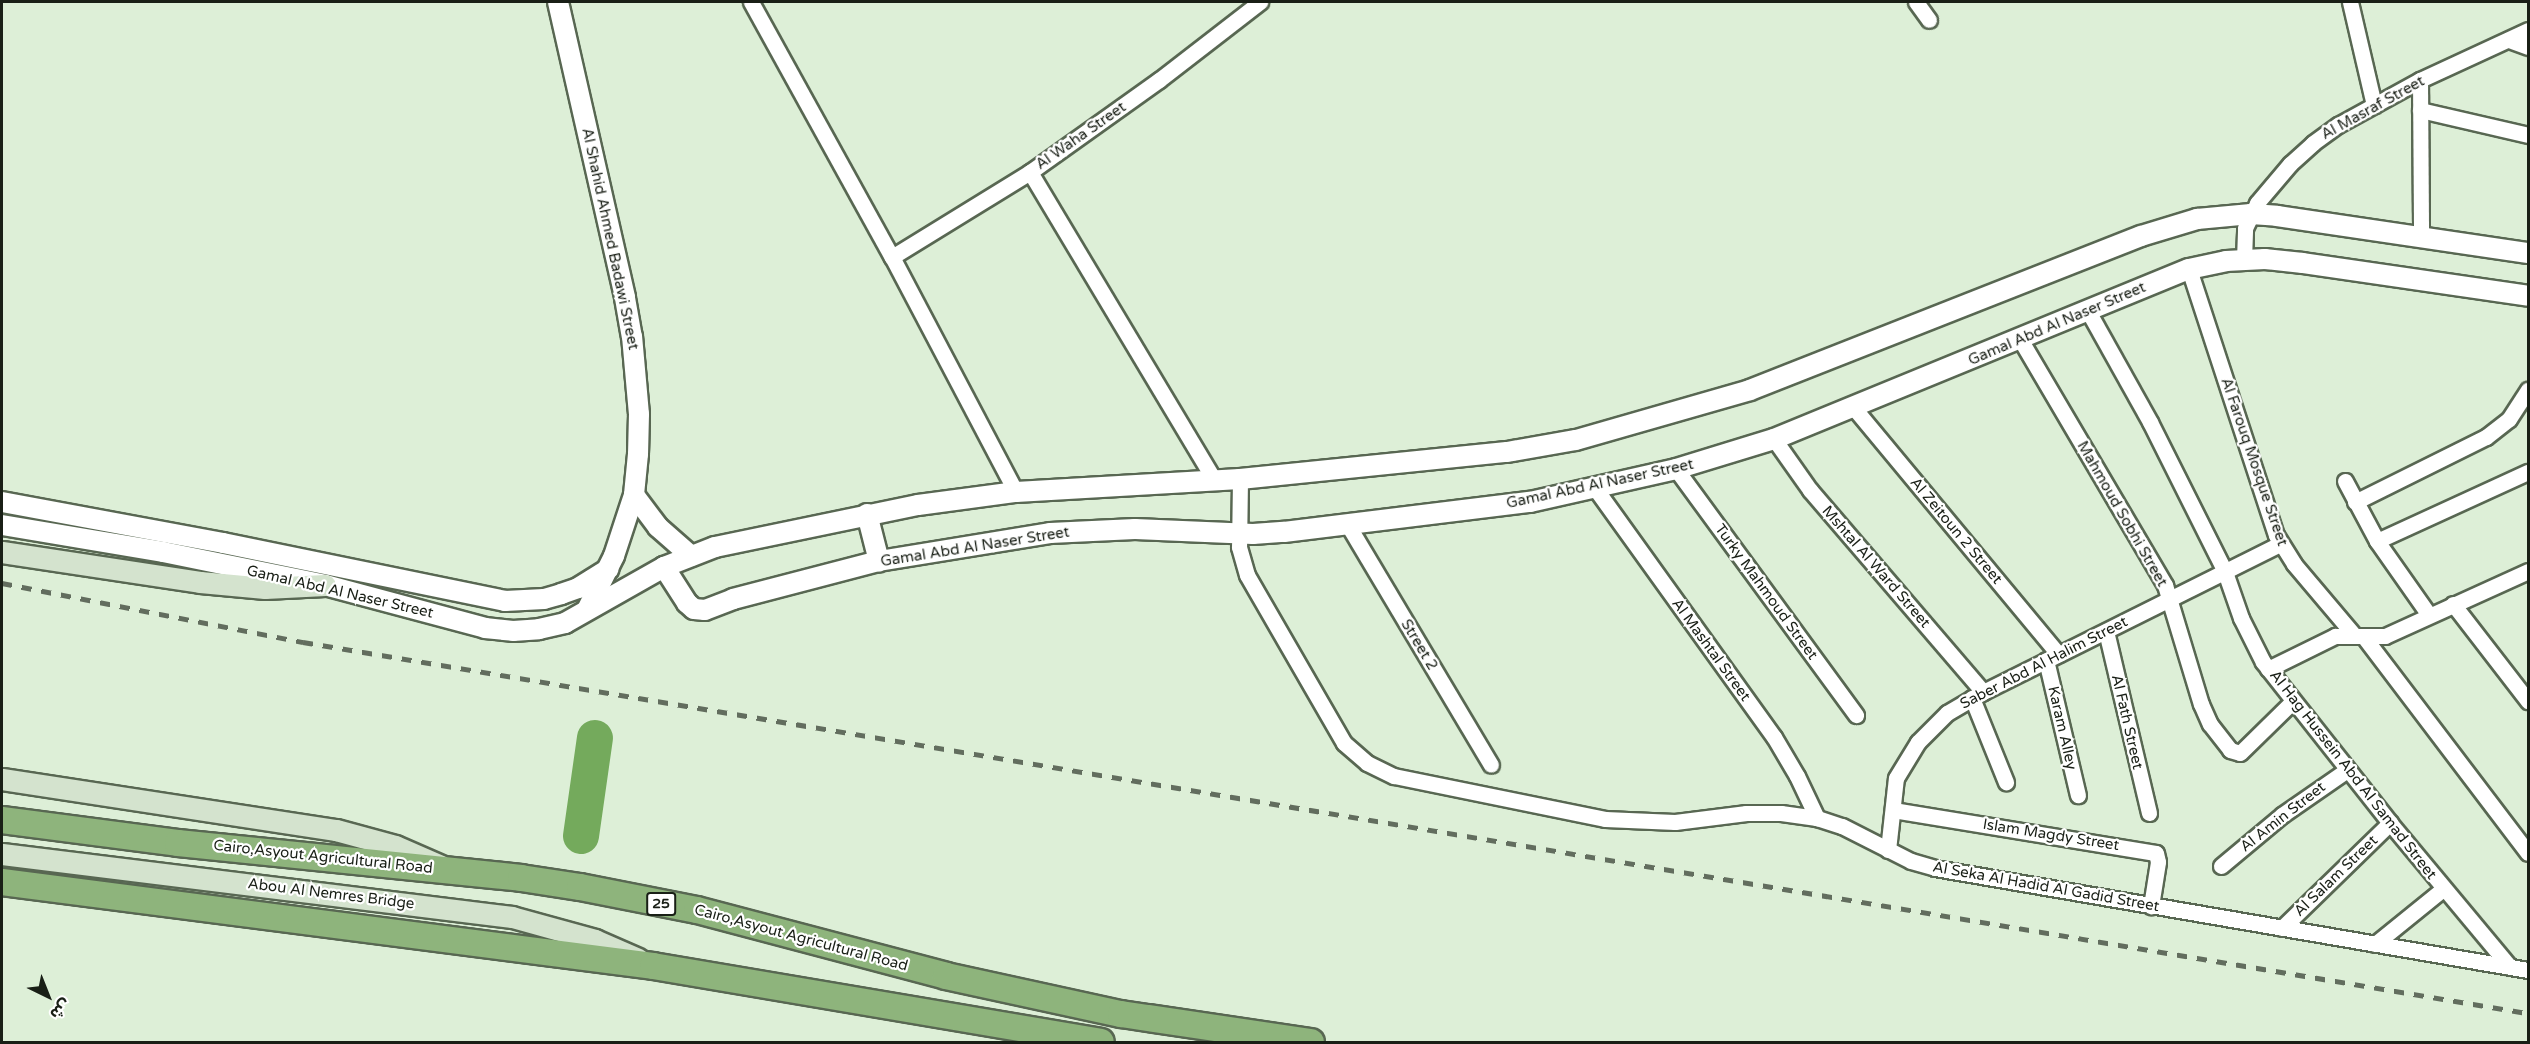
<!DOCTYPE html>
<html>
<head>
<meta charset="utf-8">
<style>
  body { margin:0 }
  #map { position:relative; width:2530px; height:1044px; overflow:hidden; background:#ddefd7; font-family:"Varela Round","Noto Sans Arabic",sans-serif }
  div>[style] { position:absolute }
  .river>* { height:36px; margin:-18px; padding:0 18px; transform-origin:18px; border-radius:18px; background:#74aa5c }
  .roads { filter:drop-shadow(2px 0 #586752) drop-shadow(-2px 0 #586752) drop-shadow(0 2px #586752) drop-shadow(0 -2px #586752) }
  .minor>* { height:15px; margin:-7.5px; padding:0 7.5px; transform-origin:7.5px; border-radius:7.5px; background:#fff }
  .tertiary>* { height:20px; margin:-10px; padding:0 10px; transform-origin:10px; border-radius:10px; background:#fff }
  .secondary>* { height:21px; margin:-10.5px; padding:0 10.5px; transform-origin:10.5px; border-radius:10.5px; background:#d4e3ce }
  .trunk>* { height:26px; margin:-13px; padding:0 13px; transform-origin:13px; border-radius:13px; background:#8eb47c }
  .rail>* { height:4.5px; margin-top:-2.25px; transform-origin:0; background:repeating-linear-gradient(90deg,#626d5e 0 10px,transparent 0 20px) }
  span { translate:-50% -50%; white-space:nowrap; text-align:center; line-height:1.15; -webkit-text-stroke:4.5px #fff; paint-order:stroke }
  .shield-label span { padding:2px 4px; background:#fff; border:2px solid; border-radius:4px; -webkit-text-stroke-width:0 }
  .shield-label { font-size:14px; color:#191f16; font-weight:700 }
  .street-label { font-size:15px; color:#191f16 }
  .frame { position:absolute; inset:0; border:3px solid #191f16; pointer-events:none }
  .north { position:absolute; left:18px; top:966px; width:60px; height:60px; -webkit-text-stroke:4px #fff; paint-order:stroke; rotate:137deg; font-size:16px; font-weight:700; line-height:24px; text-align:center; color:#191f16 }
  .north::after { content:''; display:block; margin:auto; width:21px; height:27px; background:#191f16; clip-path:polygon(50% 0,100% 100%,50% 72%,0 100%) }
</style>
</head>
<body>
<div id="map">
  <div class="river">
    <div style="left:581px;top:836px;width:99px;rotate:-81.9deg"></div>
  </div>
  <div class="roads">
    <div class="minor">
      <div style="left:751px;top:2px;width:291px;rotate:61.1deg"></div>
      <div style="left:892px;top:257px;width:266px;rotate:62.2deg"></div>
      <div style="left:1916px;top:2px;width:22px;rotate:54deg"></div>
      <div style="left:2350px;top:2px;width:106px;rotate:76.9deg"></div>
      <div style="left:2509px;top:40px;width:20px;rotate:20deg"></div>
      <div style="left:2420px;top:80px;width:159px;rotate:89.6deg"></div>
      <div style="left:2420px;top:110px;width:111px;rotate:13deg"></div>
      <div style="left:1030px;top:172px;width:360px;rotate:59.1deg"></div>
      <div style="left:892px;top:257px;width:162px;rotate:-31.6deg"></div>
      <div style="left:1030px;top:172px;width:158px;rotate:-35.5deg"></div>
      <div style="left:1159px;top:80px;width:128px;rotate:-37.7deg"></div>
      <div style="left:2244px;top:260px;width:32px;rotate:-88deg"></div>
      <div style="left:2245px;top:228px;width:28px;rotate:-64deg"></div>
      <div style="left:2257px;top:203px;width:51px;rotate:-49.8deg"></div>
      <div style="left:2290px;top:164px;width:31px;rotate:-42deg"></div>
      <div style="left:2313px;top:143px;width:31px;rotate:-36deg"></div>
      <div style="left:2338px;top:125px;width:94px;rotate:-28.8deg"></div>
      <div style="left:2420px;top:80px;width:119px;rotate:-24.8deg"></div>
      <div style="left:2189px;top:269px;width:280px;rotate:71.9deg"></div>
      <div style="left:2276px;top:535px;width:34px;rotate:58deg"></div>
      <div style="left:2294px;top:564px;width:93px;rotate:49.8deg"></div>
      <div style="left:2088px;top:311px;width:127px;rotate:60.8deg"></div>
      <div style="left:2150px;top:422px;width:168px;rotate:63.4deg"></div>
      <div style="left:2225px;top:572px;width:49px;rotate:70.8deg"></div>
      <div style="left:2241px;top:618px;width:49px;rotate:63.4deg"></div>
      <div style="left:2263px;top:662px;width:205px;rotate:51.7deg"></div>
      <div style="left:2390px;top:823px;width:187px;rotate:50.2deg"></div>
      <div style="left:2020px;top:339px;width:286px;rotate:59.5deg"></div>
      <div style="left:2165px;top:585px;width:124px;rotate:73.2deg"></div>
      <div style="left:2201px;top:704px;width:22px;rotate:66deg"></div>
      <div style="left:2210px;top:724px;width:33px;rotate:52deg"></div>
      <div style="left:2230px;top:750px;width:10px;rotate:17deg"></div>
      <div style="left:2240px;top:753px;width:73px;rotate:-44.4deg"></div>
      <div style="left:1854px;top:408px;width:320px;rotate:50.3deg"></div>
      <div style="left:1774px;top:439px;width:62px;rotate:54.8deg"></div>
      <div style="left:1810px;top:490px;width:266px;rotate:49.4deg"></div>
      <div style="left:1676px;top:469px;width:305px;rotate:53.8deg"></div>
      <div style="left:1240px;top:479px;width:68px;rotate:90.8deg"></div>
      <div style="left:1239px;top:547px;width:29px;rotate:74deg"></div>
      <div style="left:1247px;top:575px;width:194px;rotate:60deg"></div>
      <div style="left:1344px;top:743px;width:30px;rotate:41deg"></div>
      <div style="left:1367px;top:763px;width:30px;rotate:26deg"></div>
      <div style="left:1394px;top:776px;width:215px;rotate:11.5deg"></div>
      <div style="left:1605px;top:819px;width:70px;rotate:2.5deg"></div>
      <div style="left:1675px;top:822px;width:72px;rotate:-7.2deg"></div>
      <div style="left:1746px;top:813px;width:35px"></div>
      <div style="left:1781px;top:813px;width:36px;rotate:8deg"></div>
      <div style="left:1817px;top:818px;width:26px;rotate:18deg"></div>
      <div style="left:1842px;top:826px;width:77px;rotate:26.9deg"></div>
      <div style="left:1911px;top:861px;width:25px;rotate:16deg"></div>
      <div style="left:1935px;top:868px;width:602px;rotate:9.76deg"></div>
      <div style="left:2345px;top:481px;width:68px;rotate:61.9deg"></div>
      <div style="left:2377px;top:541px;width:90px;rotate:54.9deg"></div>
      <div style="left:1595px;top:488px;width:307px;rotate:54.3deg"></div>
      <div style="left:1774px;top:737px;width:45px;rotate:59.5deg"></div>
      <div style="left:1797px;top:776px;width:47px;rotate:64.5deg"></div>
      <div style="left:2355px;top:502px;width:146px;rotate:-26.4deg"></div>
      <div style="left:2486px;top:437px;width:29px;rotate:-38deg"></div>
      <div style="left:2509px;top:419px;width:35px;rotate:-57deg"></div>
      <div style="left:1348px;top:525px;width:279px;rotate:59.2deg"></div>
      <div style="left:2377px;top:541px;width:166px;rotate:-24.6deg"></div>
      <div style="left:2453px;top:604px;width:123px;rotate:52.3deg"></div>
      <div style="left:2106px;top:631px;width:187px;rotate:76.7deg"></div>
      <div style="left:2364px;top:637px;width:271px;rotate:52.8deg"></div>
      <div style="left:2046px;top:660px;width:139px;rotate:76.7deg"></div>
      <div style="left:2268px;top:669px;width:75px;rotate:-26.2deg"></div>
      <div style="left:2335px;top:636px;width:50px"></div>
      <div style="left:2385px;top:636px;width:157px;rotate:-24.4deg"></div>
      <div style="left:1972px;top:698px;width:91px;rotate:68deg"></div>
      <div style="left:1893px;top:810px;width:266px;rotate:9.3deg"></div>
      <div style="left:2156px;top:853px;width:9px;rotate:77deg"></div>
      <div style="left:2158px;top:862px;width:45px;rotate:99deg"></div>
      <div style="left:1888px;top:850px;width:72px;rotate:-83.7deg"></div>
      <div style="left:1896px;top:778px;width:42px;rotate:-58.6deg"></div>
      <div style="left:1918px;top:742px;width:41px;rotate:-45deg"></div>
      <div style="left:1947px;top:713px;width:42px;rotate:-30.3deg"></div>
      <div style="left:1983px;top:692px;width:332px;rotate:-26.5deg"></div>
      <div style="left:2221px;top:866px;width:80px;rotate:-39.9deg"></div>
      <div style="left:2282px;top:815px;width:79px;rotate:-34.7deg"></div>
      <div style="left:2282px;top:928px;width:151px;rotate:-44.2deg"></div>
      <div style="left:2375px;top:944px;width:87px;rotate:-39deg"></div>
    </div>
    <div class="tertiary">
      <div style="left:558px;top:2px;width:303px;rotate:77.2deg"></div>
      <div style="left:625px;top:298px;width:39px;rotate:80deg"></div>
      <div style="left:632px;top:336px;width:78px;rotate:84.9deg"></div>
      <div style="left:639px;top:414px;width:40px;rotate:91.4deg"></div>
      <div style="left:638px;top:454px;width:41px;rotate:95.6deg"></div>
      <div style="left:634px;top:495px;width:64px;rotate:108.2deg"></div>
      <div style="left:614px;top:556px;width:60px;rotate:116.6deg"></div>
      <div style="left:634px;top:495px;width:40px;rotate:53deg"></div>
      <div style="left:658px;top:527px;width:44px;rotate:41.3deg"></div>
      <div style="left:2px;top:502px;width:225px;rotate:10.5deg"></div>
      <div style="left:223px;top:543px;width:288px;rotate:11.6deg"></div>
      <div style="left:505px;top:601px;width:39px;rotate:-3deg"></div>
      <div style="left:544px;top:599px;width:18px;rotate:-16deg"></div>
      <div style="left:561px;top:594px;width:18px;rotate:-19deg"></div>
      <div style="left:578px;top:588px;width:36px;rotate:-32deg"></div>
      <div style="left:867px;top:514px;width:49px;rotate:75.7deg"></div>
      <div style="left:2px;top:525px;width:163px;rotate:9.5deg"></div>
      <div style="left:163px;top:552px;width:165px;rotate:11.5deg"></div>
      <div style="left:325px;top:585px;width:166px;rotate:15deg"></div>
      <div style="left:485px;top:628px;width:28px;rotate:6deg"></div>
      <div style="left:513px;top:631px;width:26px;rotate:-4deg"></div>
      <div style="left:539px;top:629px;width:27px;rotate:-13deg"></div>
      <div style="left:565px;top:623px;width:114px;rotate:-29.5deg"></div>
      <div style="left:664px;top:567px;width:55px;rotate:-21.4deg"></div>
      <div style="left:715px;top:547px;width:207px;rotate:-11.7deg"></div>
      <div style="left:918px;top:505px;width:99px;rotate:-7.6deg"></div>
      <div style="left:1016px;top:492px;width:224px;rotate:-3.3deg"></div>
      <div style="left:1240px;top:479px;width:268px;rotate:-5.8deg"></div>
      <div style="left:1507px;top:452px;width:70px;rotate:-9.9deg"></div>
      <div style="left:1576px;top:440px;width:181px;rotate:-16deg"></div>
      <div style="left:1750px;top:390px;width:420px;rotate:-21.5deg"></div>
      <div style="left:2141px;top:236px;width:59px;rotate:-16.9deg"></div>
      <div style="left:2197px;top:219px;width:54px;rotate:-5.3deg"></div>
      <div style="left:2251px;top:214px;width:26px;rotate:4deg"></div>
      <div style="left:2277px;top:216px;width:254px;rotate:8.4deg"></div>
      <div style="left:664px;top:567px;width:43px;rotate:57.4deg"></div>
      <div style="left:687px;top:603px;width:9px;rotate:41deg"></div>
      <div style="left:694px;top:609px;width:11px;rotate:5deg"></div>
      <div style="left:705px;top:610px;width:30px;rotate:-21deg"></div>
      <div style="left:733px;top:599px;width:151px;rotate:-14.6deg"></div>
      <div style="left:879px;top:561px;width:173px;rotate:-9.3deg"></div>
      <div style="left:1050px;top:533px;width:85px;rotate:-2.7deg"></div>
      <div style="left:1135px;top:529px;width:118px;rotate:2.4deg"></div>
      <div style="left:1253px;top:534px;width:31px;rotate:-4deg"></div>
      <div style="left:1284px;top:532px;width:248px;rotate:-7deg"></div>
      <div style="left:1530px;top:502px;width:150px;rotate:-12.7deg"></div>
      <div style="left:1676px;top:469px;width:102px;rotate:-17deg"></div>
      <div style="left:1774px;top:439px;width:448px;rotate:-22.3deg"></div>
      <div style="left:2189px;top:269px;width:38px;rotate:-12deg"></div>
      <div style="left:2226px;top:261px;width:39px;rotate:-3deg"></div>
      <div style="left:2265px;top:259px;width:38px;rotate:6deg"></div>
      <div style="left:2303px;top:263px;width:227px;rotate:8.3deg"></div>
    </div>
    <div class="secondary">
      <div style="left:2px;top:552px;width:200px;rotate:8.6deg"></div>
      <div style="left:200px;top:582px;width:65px;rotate:5.3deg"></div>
      <div style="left:265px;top:588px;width:60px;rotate:-2.9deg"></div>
      <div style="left:2px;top:779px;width:338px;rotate:8.7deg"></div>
      <div style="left:336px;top:830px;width:61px;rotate:15.2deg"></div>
      <div style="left:395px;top:846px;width:50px;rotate:23.5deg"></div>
      <div style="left:2px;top:854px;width:514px;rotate:7.04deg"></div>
      <div style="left:512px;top:917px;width:86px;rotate:15.5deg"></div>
      <div style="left:595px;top:940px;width:47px;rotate:23.8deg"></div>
    </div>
    <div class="trunk">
      <div style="left:2px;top:820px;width:177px;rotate:7.4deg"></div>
      <div style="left:178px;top:843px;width:345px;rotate:5.8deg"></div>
      <div style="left:521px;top:878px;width:60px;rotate:8.7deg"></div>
      <div style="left:580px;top:887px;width:119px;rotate:11.1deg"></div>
      <div style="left:697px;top:910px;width:258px;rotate:14.8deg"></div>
      <div style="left:946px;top:976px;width:179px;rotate:12.3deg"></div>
      <div style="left:1121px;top:1014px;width:192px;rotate:8.4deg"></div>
      <div style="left:2px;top:882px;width:656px;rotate:7.35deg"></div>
      <div style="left:653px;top:966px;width:454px;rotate:9.6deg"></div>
    </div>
  </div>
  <div class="rail">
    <div style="left:2px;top:583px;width:307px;rotate:11.1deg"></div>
    <div style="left:303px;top:642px;width:2256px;rotate:9.47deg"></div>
  </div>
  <div class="shield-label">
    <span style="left:661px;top:904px">25</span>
  </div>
  <div class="street-label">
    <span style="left:2373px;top:108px;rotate:-29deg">Al Masraf Street</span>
    <span style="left:1081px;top:136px;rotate:-35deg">Al Waha Street</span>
    <span style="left:610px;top:239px;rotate:78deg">Al Shahid Ahmed Badawi Street</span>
    <span style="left:2057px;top:324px;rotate:-23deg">Gamal Abd Al Naser Street</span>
    <span style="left:2254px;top:462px;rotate:71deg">Al Farouq Mosque Street</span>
    <span style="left:1600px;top:484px;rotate:-12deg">Gamal Abd Al Naser Street</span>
    <span style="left:2122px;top:514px;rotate:60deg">Mahmoud Sobhi Street</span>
    <span style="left:1956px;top:531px;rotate:50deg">Al Zeitoun 2 Street</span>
    <span style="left:975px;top:547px;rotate:-9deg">Gamal Abd Al Naser Street</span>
    <span style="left:1876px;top:567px;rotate:49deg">Mshtal Al Ward Street</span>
    <span style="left:340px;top:592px;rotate:13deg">Gamal Abd Al Naser Street</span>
    <span style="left:1766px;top:592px;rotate:54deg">Turky Mahmoud Street</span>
    <span style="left:1419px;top:645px;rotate:59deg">Street 2</span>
    <span style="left:1711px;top:650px;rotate:54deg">Al Mashtal Street</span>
    <span style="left:2044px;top:663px;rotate:-27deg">Saber Abd Al Halim Street</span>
    <span style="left:2127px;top:722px;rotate:77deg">Al Fath Street</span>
    <span style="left:2062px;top:728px;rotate:77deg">Karam Alley</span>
    <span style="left:2353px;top:775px;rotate:52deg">Al Hag Hussein Abd Al Samad Street</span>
    <span style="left:2283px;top:817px;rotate:-38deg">Al Amin Street</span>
    <span style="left:2051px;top:835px;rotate:9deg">Islam Magdy Street</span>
    <span style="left:323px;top:857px;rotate:6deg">Cairo,Asyout Agricultural Road</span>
    <span style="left:2336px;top:876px;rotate:-44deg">Al Salam Street</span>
    <span style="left:2046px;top:887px;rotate:10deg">Al Seka Al Hadid Al Gadid Street</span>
    <span style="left:331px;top:894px;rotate:7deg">Abou Al Nemres Bridge</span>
    <span style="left:801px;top:938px;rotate:15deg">Cairo,Asyout Agricultural Road</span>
  </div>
  <div class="frame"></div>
  <div class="north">ش</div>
</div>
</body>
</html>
